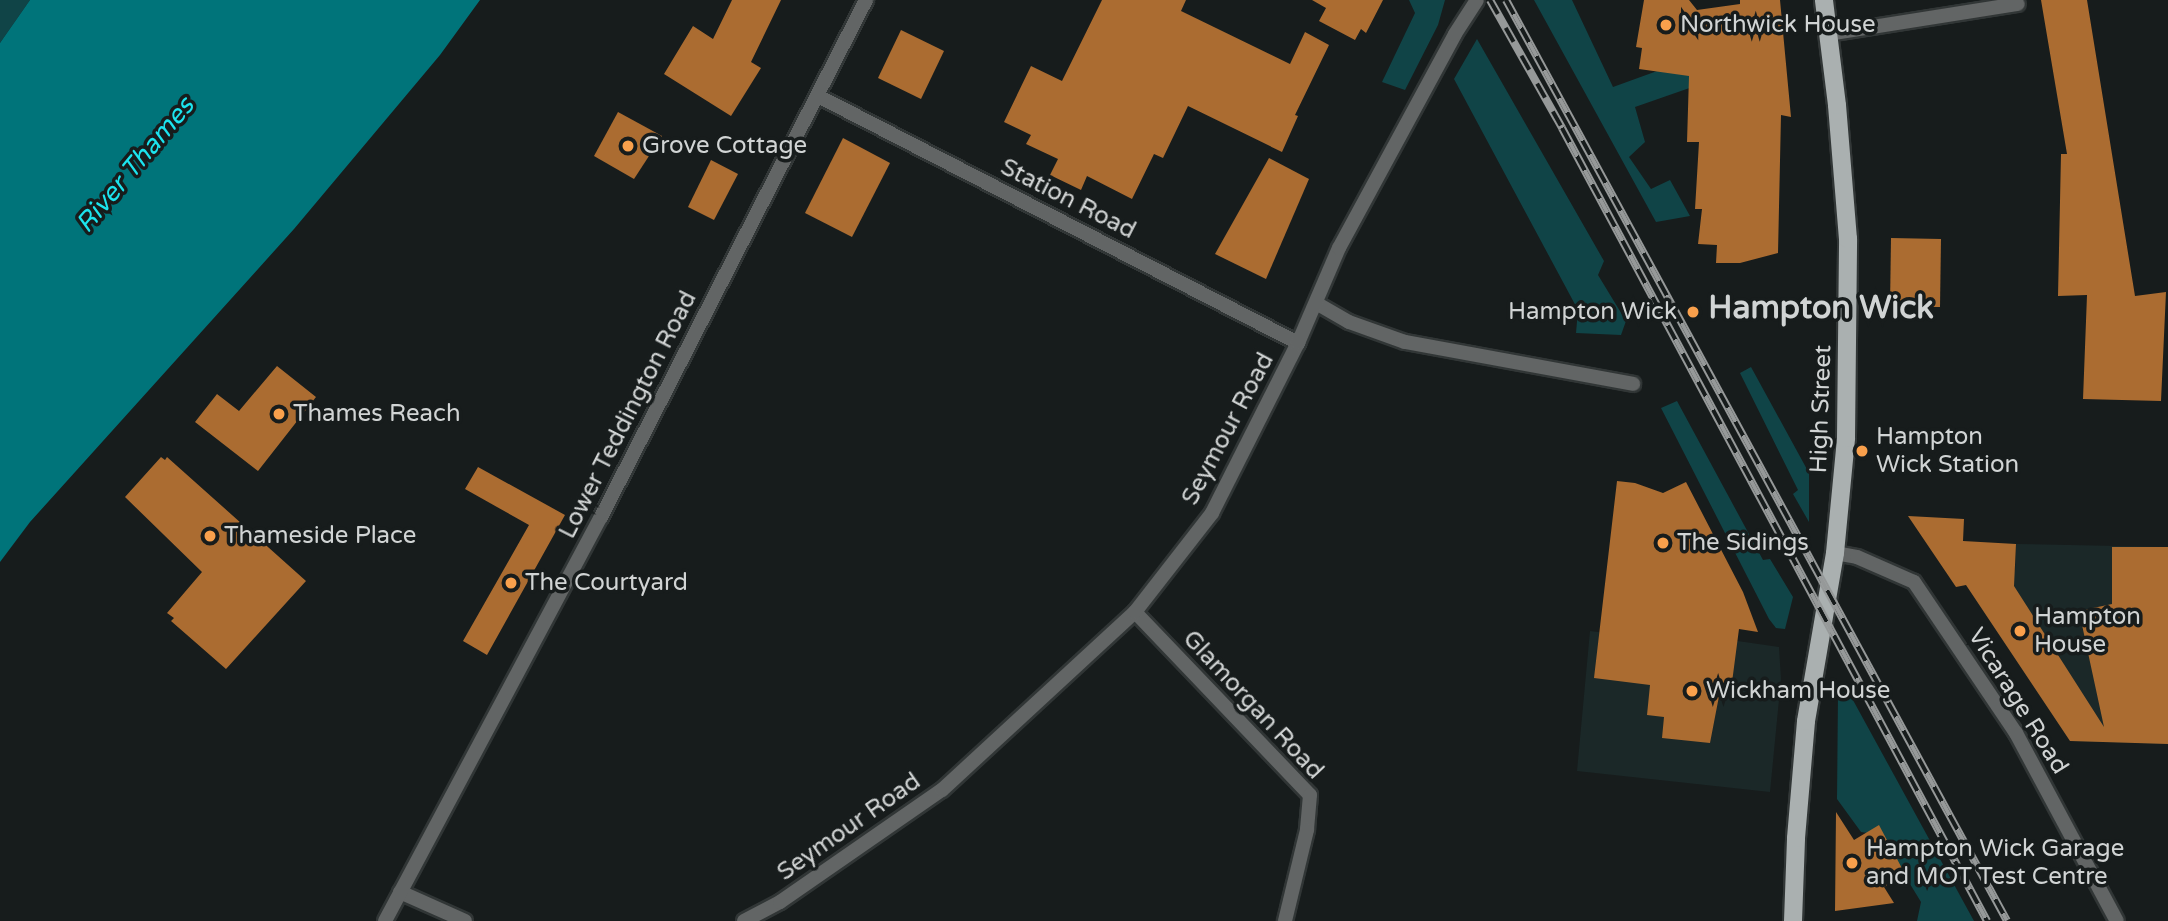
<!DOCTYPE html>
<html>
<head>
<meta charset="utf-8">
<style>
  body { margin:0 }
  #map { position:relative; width:2168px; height:921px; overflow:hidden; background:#171c1c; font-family:"Varela Round",sans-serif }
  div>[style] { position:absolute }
  .built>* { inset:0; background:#1b2828 }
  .green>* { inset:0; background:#104447 }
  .water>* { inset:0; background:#00747a }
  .building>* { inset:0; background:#ab6c31 }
  .roads { filter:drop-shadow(2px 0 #313636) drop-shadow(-2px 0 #313636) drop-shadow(0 2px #313636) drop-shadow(0 -2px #313636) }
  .minor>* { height:14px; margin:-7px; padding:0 7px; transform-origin:7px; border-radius:7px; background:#626565 }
  .tertiary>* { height:14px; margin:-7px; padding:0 7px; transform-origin:7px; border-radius:7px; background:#626565 }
  .primary>* { height:18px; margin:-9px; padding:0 9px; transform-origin:9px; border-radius:9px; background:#aab0b0 }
  .rail>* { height:8px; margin-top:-4px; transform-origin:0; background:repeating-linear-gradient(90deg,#171c1c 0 16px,#969999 0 32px); box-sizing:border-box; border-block:2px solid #969999 }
  .dots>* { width:19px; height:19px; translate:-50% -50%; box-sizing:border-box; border:4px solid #171c1c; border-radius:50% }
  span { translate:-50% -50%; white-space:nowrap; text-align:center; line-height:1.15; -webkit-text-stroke:7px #171c1c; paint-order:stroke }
  .poi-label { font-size:24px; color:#d1d4d4 }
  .left { translate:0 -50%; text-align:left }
  .right { translate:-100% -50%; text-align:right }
  .street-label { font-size:24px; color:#d1d4d4 }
  .water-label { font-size:26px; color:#1ce4ee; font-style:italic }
  .district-label { font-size:32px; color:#d1d4d4; font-weight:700 }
</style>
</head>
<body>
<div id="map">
  <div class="built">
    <div style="clip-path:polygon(2016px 544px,2168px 547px,2168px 744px,2070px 741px,1966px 585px,2015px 571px)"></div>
    <div style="clip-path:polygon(1641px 627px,1779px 647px,1781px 679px,1770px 792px,1577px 771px,1590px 631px,1639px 637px)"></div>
  </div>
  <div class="green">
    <div style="clip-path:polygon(0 0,30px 0,0 43px)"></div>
    <div style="clip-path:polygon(1409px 0,1445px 0,1438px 25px,1405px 90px,1382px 82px,1415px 13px)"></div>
    <div style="clip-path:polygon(1534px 0,1572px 0,1613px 87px,1693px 58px,1701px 84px,1635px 107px,1645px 142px,1629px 157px,1651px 189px,1670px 180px,1690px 216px,1656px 222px)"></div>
    <div style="clip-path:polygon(1477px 39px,1604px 261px,1598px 275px,1626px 321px,1621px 335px,1576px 333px,1578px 310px,1454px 79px)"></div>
    <div style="clip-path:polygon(1751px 367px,1809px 473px,1809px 522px,1793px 494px,1798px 490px,1740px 373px)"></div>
    <div style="clip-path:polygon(1677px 401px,1763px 560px,1770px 559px,1793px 597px,1785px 629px,1776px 628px,1769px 619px,1661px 408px)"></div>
    <div style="clip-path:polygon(1848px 691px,1974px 921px,1917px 921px,1921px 902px,1880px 835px,1861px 832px,1837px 799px,1838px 693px)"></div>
  </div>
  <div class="water">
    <div style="clip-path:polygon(30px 0,480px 0,440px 55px,294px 229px,30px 522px,0 562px,0 43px)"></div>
  </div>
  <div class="building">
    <div style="clip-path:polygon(732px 0,781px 0,751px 62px,761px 68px,731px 116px,664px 74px,693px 26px,713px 39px)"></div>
    <div style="clip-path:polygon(1102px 0,1186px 0,1181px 11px,1290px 64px,1305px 32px,1329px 45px,1295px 115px,1298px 116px,1282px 152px,1188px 106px,1163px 158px,1154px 154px,1132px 199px,1087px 176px,1081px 190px,1050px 175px,1058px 159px,1026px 144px,1031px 135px,1004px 122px,1031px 66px,1062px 81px)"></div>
    <div style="clip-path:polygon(1312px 0,1383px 0,1366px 33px,1361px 29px,1355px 40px,1319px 21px,1326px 8px)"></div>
    <div style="clip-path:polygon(1644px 0,1689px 0,1697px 10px,1740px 4px,1740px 0,1780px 0,1791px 117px,1781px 115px,1778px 253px,1740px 263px,1716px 263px,1717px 245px,1698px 244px,1702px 209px,1695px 209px,1699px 142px,1687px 142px,1689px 76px,1639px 69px,1642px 48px,1636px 47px)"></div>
    <div style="clip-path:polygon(2041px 0,2087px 0,2135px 296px,2166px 292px,2161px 401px,2083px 399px,2087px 295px,2058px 296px,2061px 154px,2067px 154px)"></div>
    <div style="clip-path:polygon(901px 30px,944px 51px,921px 99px,878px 78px)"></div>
    <div style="clip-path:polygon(618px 112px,662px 136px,634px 179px,594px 156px)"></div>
    <div style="clip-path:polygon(843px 138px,890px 163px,852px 237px,805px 213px)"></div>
    <div style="clip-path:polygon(1269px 158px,1309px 179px,1266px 279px,1215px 254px)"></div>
    <div style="clip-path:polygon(711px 160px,738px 174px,714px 220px,688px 207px)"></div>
    <div style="clip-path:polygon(1891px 238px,1941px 239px,1940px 307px,1890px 307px)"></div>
    <div style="clip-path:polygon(277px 366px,316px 397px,258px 471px,195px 422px,217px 394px,239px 411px)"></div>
    <div style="clip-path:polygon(161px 457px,165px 460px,167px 457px,306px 581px,226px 669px,171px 621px,174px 618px,167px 613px,202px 572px,125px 497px)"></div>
    <div style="clip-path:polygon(478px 467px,565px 515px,487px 655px,463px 641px,529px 525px,465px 489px)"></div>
    <div style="clip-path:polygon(1617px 481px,1635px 483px,1663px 493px,1686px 482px,1743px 592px,1758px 632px,1739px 629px,1731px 690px,1720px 691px,1710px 743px,1662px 738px,1664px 717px,1647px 715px,1650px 685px,1594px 678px)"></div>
    <div style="clip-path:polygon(1908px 516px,1964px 519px,1963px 541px,2016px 544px,2014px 586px,2104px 727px,2079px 611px,2112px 604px,2112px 547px,2168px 547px,2168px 744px,2070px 741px,1966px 585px,1956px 587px)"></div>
    <div style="clip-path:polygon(1836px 812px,1854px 840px,1879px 825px,1905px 874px,1884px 887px,1894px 903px,1835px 911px)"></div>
  </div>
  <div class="roads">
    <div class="minor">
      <div style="left:1828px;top:34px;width:192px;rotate:-9deg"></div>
      <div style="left:818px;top:96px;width:540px;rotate:27.23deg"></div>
      <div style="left:1316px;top:303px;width:38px;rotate:30deg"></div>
      <div style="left:1349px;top:322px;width:59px;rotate:19.7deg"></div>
      <div style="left:1405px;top:342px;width:232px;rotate:10.4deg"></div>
      <div style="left:1835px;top:553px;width:22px;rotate:10deg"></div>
      <div style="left:1857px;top:557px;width:62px;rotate:23.7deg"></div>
      <div style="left:1914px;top:582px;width:182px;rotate:56deg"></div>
      <div style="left:2016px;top:733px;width:213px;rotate:61.8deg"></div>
      <div style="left:1135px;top:612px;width:253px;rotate:46.3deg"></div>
      <div style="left:1310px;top:795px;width:35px;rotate:95deg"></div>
      <div style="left:1307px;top:830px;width:94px;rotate:103.6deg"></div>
      <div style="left:400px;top:892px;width:71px;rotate:24deg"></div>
      <div style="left:744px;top:921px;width:41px;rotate:-27.8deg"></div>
      <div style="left:780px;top:902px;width:197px;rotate:-34.7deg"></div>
      <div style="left:942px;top:790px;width:263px;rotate:-42.7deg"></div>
      <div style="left:1135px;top:612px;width:125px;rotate:-52.1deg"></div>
      <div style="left:1212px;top:513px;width:191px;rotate:-63.2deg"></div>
      <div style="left:1298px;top:343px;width:103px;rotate:-66.7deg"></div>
      <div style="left:1339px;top:248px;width:243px;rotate:-61.5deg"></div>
      <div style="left:1455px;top:34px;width:40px;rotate:-57.1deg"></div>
    </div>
    <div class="tertiary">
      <div style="left:385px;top:921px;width:458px;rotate:-61.9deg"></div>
      <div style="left:601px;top:517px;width:581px;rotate:-62.86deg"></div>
    </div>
    <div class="primary">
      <div style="left:1793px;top:921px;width:83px;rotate:-87.9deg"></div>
      <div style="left:1796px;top:838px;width:117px;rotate:-85.1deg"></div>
      <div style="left:1806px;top:721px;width:170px;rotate:-80.2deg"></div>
      <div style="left:1835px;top:553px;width:116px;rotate:-84.5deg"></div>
      <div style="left:1846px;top:438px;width:199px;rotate:-89.4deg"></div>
      <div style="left:1848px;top:239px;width:134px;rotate:-94.7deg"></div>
      <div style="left:1837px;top:105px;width:106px;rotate:-97.1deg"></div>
    </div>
  </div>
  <div class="rail">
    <div style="left:1490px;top:0;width:147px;rotate:60.6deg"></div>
    <div style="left:1562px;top:128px;width:900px;rotate:61.81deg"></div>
    <div style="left:1506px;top:0;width:1048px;rotate:61.45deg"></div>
  </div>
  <div class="dots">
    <div style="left:1666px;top:25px;background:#f9a04c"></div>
    <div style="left:628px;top:146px;background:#f9a04c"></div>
    <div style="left:1693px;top:312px;background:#f9a04c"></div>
    <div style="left:279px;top:414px;background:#f9a04c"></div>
    <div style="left:1862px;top:451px;background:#f9a04c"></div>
    <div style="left:210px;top:536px;background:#f9a04c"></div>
    <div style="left:1663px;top:543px;background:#f9a04c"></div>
    <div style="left:511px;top:583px;background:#f9a04c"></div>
    <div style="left:2020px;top:631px;background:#f9a04c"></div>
    <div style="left:1692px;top:691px;background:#f9a04c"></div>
    <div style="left:1852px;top:863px;background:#f9a04c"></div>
  </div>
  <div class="poi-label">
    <span class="left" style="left:1680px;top:25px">Northwick House</span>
    <span class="left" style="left:642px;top:146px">Grove Cottage</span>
    <span class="right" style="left:1677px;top:312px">Hampton Wick</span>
    <span class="left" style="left:293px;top:414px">Thames Reach</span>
    <span class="left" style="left:1876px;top:451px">Hampton<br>Wick Station</span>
    <span class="left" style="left:224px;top:536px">Thameside Place</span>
    <span class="left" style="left:1677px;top:543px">The Sidings</span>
    <span class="left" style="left:525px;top:583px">The Courtyard</span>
    <span class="left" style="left:2034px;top:631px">Hampton<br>House</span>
    <span class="left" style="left:1706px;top:691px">Wickham House</span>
    <span class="left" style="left:1866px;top:863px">Hampton Wick Garage<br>and MOT Test Centre</span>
  </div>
  <div class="street-label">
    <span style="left:1068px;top:199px;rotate:27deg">Station Road</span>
    <span style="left:1821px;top:409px;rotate:-88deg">High Street</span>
    <span style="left:628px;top:415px;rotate:-63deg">Lower Teddington Road</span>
    <span style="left:1228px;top:429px;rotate:-62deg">Seymour Road</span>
    <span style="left:2018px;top:701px;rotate:58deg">Vicarage Road</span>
    <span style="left:1253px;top:705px;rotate:47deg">Glamorgan Road</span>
    <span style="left:849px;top:827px;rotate:-35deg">Seymour Road</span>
  </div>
  <div class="water-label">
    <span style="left:135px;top:165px;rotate:-50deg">River Thames</span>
  </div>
  <div class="district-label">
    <span style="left:1821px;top:308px">Hampton Wick</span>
  </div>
</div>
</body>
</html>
